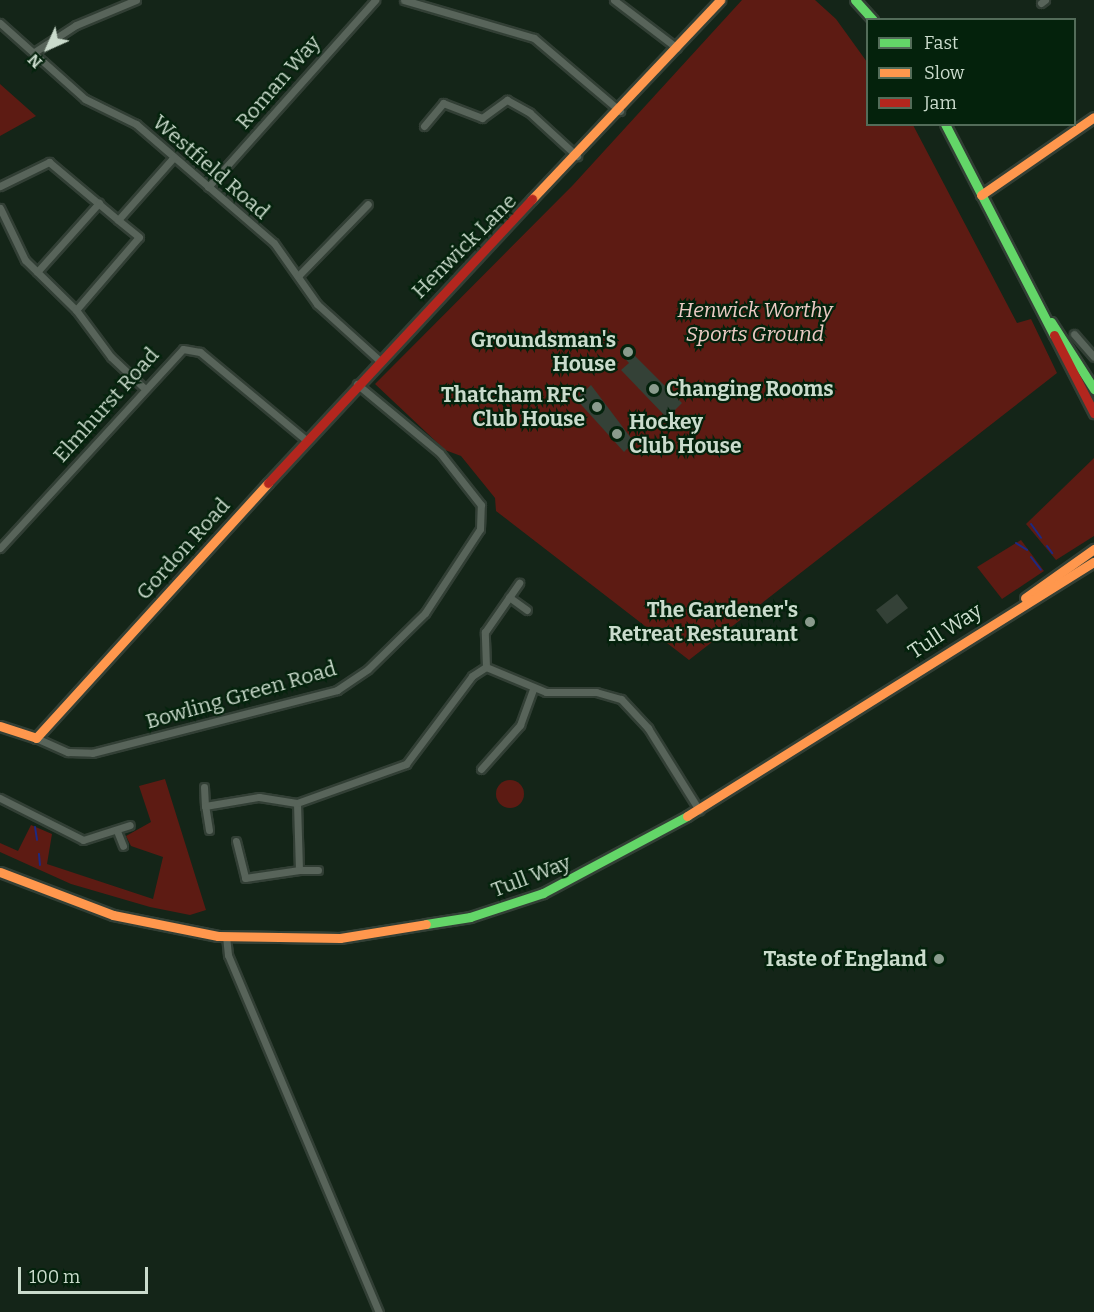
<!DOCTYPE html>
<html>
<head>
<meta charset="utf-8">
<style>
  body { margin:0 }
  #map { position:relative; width:1094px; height:1312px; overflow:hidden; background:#142518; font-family:Bitter,serif }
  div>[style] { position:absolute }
  .green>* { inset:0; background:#5d1b13 }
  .round { border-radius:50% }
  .stream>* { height:2px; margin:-1px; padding:0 1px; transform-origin:1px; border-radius:1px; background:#1c2a83 }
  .building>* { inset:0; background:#344137 }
  .roads { filter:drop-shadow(2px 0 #323f35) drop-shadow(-2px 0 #323f35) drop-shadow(0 2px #323f35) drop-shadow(0 -2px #323f35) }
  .street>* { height:7px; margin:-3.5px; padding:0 3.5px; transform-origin:3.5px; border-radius:3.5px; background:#58645a }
  .fast>* { height:9px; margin:-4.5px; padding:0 4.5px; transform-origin:4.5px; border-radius:4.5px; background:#63d668 }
  .slow>* { height:9px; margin:-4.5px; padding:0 4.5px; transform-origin:4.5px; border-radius:4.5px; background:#ff974d }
  .jam>* { height:9px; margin:-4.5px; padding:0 4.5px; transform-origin:4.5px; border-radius:4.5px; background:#b3261e }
  .dots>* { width:16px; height:16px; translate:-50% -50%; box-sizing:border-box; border:3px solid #04220c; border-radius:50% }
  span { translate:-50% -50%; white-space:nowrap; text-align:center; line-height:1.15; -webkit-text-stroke:4.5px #04220c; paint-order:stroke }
  .street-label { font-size:21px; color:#cadbcc }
  .park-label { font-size:21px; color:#eccbc5; font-style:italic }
  .poi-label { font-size:21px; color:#cadbcc; font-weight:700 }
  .right { translate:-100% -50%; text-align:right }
  .left { translate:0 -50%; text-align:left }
  .legend { position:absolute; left:866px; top:18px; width:210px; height:108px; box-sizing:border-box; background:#04220c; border:2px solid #536c59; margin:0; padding:8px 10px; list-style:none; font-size:18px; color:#cadbcc }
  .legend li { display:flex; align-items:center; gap:12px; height:30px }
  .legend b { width:30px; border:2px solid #536c59 }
  .north { position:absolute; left:18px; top:18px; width:60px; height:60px; -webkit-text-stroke:4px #04220c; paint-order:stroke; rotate:225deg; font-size:16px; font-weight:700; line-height:24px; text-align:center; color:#cadbcc }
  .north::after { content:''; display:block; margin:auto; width:21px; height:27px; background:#cadbcc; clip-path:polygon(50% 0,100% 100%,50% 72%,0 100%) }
  .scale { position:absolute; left:18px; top:1267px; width:130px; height:27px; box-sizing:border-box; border:3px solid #cadbcc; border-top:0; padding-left:8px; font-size:18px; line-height:21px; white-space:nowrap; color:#cadbcc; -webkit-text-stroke:4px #04220c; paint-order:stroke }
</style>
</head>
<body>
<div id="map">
  <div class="green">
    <div style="clip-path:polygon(742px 0,815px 0,836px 19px,867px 62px,868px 124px,913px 125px,1017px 323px,1031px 319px,1057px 373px,689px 660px,496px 511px,495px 498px,461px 456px,445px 450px,375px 384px,573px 185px)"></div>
    <div style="clip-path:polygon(0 84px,36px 116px,0 136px)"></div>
    <div style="clip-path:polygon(1094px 458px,1094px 536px,1056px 560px,1026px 524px)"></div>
    <div style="clip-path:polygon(1021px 540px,1044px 571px,1002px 599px,977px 567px)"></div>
    <div style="clip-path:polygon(165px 779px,206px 910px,190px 915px,150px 907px,71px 884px,0 852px,0 843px,18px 851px,31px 825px,52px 834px,47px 864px,153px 899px,163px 857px,131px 846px,126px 836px,151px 822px,139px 786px)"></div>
    <div class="round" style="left:496px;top:780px;width:28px;height:28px"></div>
  </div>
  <div class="stream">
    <div style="left:1031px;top:524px;width:17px;rotate:54deg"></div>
    <div style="left:1016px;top:543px;width:13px;rotate:32deg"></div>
    <div style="left:1047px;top:546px;width:9px;rotate:54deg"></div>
    <div style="left:1031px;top:557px;width:16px;rotate:52deg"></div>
    <div style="left:35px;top:827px;width:13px;rotate:81deg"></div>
    <div style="left:39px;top:854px;width:11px;rotate:85deg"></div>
  </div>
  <div class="building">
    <div style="clip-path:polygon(628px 349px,682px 403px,667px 418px,621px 370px,629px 363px,622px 355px)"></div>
    <div style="clip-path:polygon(591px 385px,634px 442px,624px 452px,576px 399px)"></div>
    <div style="clip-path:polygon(897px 594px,908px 608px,887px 624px,876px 610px)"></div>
  </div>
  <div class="roads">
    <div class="street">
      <div style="left:404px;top:0;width:135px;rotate:16.3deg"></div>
      <div style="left:534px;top:38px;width:113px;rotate:40.3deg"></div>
      <div style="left:614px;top:0;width:79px;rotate:37.3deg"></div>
      <div style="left:1041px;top:3px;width:5px;rotate:-37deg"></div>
      <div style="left:0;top:23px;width:114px;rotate:41.8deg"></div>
      <div style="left:85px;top:99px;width:57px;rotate:26.1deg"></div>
      <div style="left:136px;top:124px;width:182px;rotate:40.8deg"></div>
      <div style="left:274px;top:243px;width:75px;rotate:54.8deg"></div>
      <div style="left:317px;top:304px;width:84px;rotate:42.1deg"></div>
      <div style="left:33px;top:53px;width:51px;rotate:-33.1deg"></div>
      <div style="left:76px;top:25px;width:65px;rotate:-22.6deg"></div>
      <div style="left:424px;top:126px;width:30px;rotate:-50deg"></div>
      <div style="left:443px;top:103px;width:42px;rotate:21deg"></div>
      <div style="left:482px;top:118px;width:31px;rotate:-36deg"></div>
      <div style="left:507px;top:100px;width:26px;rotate:29deg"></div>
      <div style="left:530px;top:113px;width:64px;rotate:42.5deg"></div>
      <div style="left:0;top:186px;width:55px;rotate:-26.1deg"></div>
      <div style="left:49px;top:162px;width:90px;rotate:40deg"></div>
      <div style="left:208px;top:187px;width:251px;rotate:-48.2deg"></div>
      <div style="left:0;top:208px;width:58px;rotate:64.3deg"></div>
      <div style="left:25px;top:260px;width:71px;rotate:44.4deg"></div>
      <div style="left:37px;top:272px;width:93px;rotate:-48.1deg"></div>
      <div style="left:298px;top:276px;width:100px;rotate:-45.8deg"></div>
      <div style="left:1074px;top:334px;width:30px;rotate:49deg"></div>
      <div style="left:143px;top:387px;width:44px;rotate:-136.8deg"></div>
      <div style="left:111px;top:357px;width:59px;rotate:-126.7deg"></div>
      <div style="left:76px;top:310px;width:96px;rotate:-49.2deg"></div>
      <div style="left:139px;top:237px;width:27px;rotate:-141deg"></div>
      <div style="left:118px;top:220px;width:84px;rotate:-48.4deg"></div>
      <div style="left:0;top:548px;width:270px;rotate:-47.4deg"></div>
      <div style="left:183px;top:349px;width:17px;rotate:10deg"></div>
      <div style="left:200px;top:352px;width:138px;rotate:39.7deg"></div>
      <div style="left:509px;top:597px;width:22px;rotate:36deg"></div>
      <div style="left:486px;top:667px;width:35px;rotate:-92deg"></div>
      <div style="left:485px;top:632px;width:60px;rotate:-55.2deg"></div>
      <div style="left:36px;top:738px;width:35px;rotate:24deg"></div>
      <div style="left:68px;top:752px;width:24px;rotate:2deg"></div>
      <div style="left:92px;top:753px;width:253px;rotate:-14.4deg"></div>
      <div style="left:337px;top:690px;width:37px;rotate:-34deg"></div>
      <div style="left:368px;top:669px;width:80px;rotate:-44.5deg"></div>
      <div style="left:425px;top:613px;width:100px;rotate:-56.8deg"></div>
      <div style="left:480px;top:529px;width:24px;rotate:-88deg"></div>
      <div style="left:481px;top:505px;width:66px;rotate:-128.3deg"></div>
      <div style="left:440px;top:453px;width:108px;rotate:-140.3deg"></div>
      <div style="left:481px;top:769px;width:59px;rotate:-48.4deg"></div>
      <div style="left:520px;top:725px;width:38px;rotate:-70deg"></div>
      <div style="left:204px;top:787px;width:19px;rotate:87deg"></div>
      <div style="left:0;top:798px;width:93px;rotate:26.8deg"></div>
      <div style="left:83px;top:840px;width:49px;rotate:-17.7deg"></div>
      <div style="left:297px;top:803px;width:67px;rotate:88.3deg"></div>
      <div style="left:299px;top:870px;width:19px"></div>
      <div style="left:209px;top:830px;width:24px;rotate:-99deg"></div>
      <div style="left:205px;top:806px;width:55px;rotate:-9.5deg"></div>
      <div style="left:259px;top:797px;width:38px;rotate:9deg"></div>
      <div style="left:297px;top:803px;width:116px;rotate:-19.7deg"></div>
      <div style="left:406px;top:764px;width:110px;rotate:-53.1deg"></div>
      <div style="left:472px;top:676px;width:17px;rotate:-33deg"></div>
      <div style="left:486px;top:667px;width:65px;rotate:22.6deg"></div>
      <div style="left:546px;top:692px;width:50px"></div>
      <div style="left:596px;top:692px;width:26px;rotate:16deg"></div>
      <div style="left:621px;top:699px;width:40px;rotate:47deg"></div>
      <div style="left:648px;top:728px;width:97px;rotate:58.1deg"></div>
      <div style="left:117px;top:831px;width:16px;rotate:68deg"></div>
      <div style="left:236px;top:841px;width:38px;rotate:76deg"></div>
      <div style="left:245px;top:878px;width:55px;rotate:-8.4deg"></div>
      <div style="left:226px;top:936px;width:19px;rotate:84deg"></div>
      <div style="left:228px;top:955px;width:388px;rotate:67.1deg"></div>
    </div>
    <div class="fast">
      <div style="left:855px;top:0;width:27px;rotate:48deg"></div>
      <div style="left:945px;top:124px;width:237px;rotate:62.7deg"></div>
      <div style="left:1051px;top:322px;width:80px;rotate:57.3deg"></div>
      <div style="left:426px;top:924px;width:45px;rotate:-9deg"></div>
      <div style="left:470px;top:917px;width:77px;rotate:-18.2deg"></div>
      <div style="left:543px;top:893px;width:163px;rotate:-28.1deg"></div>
    </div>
    <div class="slow">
      <div style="left:981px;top:195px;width:137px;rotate:-34.6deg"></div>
      <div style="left:532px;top:199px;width:274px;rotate:-46.6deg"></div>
      <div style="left:1025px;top:598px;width:85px;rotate:-35.4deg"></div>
      <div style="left:0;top:726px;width:38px;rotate:18deg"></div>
      <div style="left:36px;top:738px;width:345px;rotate:-47.7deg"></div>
      <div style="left:687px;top:816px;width:480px;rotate:-32deg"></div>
      <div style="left:0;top:872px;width:121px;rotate:20.8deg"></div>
      <div style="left:113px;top:915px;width:107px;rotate:11.3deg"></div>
      <div style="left:218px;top:936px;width:122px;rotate:0.9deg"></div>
      <div style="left:340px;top:938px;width:87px;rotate:-9.2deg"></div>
    </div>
    <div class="jam">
      <div style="left:1054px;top:335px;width:88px;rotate:62.9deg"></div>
      <div style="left:268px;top:483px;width:388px;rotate:-47.1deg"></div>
    </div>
  </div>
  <div class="dots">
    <div style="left:628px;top:352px;background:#8a9b8d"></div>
    <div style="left:654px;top:389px;background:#8a9b8d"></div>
    <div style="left:597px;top:407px;background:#8a9b8d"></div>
    <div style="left:617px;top:434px;background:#8a9b8d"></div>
    <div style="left:810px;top:622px;background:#8a9b8d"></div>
    <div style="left:939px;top:959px;background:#8a9b8d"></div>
  </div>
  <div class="street-label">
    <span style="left:278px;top:82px;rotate:-49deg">Roman Way</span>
    <span style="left:211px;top:167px;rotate:41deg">Westfield Road</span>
    <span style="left:464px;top:246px;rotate:-45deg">Henwick Lane</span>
    <span style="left:106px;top:405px;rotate:-48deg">Elmhurst Road</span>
    <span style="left:183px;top:549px;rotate:-48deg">Gordon Road</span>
    <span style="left:945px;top:631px;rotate:-33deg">Tull Way</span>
    <span style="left:241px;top:695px;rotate:-16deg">Bowling Green Road</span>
    <span style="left:531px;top:876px;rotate:-21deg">Tull Way</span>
  </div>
  <div class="park-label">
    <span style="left:755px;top:322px">Henwick Worthy<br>Sports Ground</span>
  </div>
  <div class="poi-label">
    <span class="right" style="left:616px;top:352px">Groundsman's<br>House</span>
    <span class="left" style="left:666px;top:389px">Changing Rooms</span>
    <span class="right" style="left:585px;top:407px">Thatcham RFC<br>Club House</span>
    <span class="left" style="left:629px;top:434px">Hockey<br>Club House</span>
    <span class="right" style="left:798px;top:622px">The Gardener's<br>Retreat Restaurant</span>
    <span class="right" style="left:927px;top:959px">Taste of England</span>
  </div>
  <ul class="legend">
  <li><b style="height:8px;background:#63d668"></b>Fast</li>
  <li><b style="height:8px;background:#ff974d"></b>Slow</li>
  <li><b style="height:8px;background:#b3261e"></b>Jam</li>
  </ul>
  <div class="north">N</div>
  <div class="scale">100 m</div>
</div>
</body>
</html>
